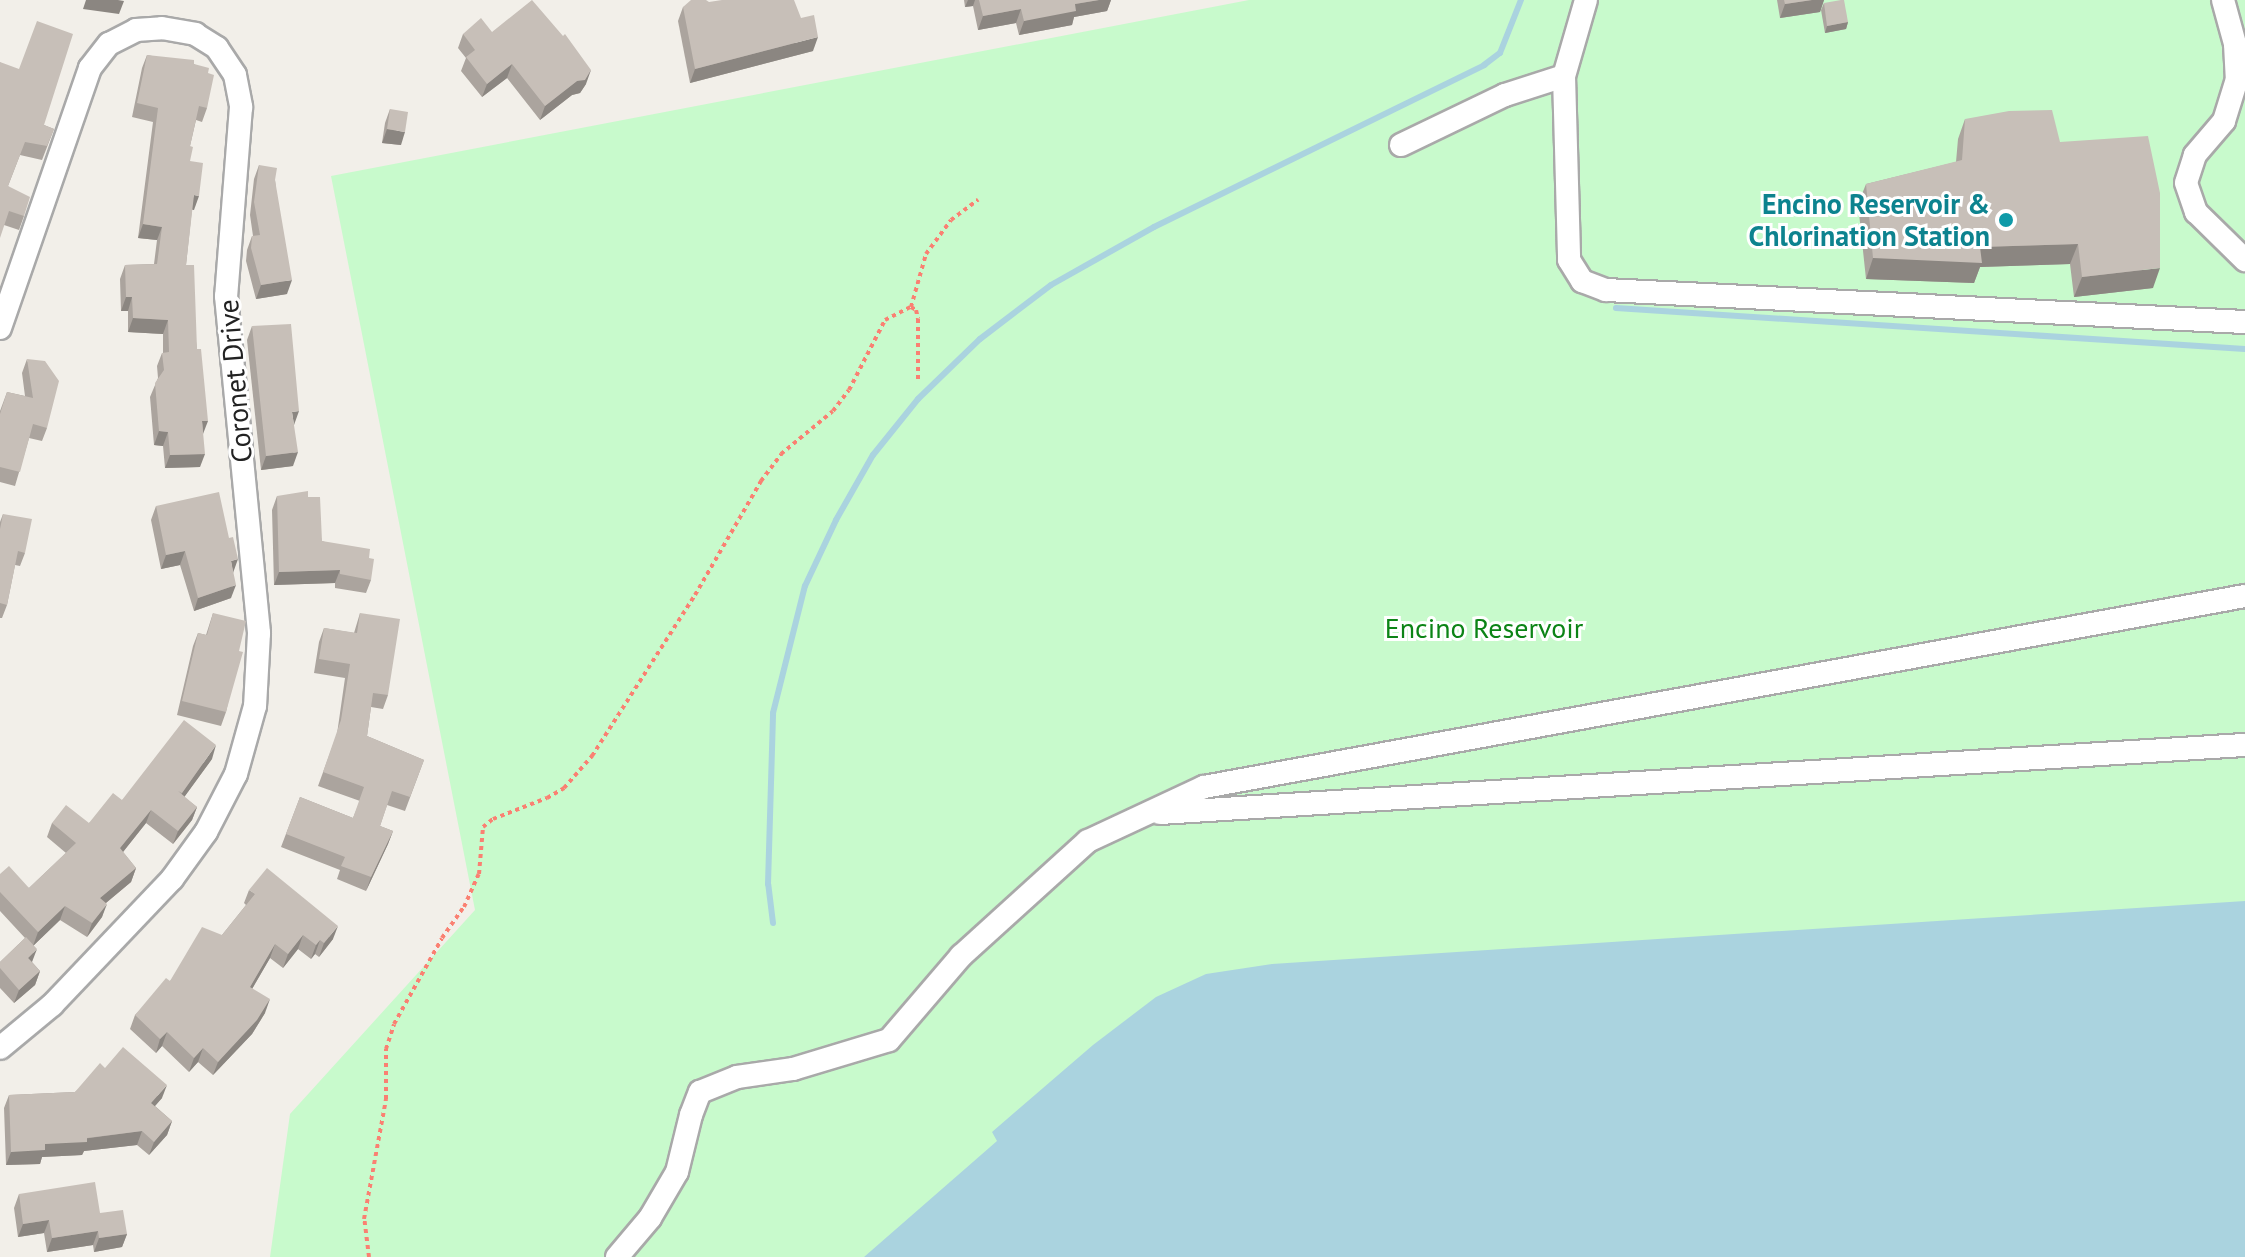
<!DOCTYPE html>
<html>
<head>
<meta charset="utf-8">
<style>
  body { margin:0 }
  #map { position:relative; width:2245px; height:1257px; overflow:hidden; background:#f2efe9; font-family:"PT Sans",sans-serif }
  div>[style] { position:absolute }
  .park>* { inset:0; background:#c8facc }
  .water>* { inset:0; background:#aad3df }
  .stream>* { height:6px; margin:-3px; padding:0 3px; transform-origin:3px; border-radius:3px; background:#aad3df }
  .path>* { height:4px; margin-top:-2px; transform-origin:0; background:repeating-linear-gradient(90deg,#fa8072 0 4px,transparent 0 8px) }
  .roads { filter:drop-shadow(2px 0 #a9a9a9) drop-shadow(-2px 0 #a9a9a9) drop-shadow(0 2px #a9a9a9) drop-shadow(0 -2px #a9a9a9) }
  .minor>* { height:22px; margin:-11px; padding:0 11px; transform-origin:11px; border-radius:11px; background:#fff }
  .wall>* { inset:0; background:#aba49e }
  .shaded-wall>* { inset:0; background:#8b8681 }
  .building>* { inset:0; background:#c7bfb8 }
  .dots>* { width:22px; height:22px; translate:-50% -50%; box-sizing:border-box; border:4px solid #fff; border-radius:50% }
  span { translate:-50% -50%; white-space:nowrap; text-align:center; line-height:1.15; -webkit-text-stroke:6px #fff; paint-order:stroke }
  .culture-label { font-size:28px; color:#0d838f; font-weight:700 }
  .right { translate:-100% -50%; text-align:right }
  .street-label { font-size:28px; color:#222 }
  .park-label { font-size:28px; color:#0c8416 }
</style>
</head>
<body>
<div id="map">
  <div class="park">
    <div style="clip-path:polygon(1249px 0,2245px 0,2245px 1257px,270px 1257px,290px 1114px,475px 910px,331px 176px)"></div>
  </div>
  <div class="water">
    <div style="clip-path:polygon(2245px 901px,2245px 1257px,864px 1257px,997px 1141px,992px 1132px,1093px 1045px,1156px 997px,1206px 974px,1272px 964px)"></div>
  </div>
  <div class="stream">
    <div style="left:1616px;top:308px;width:630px;rotate:3.73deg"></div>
    <div style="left:773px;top:923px;width:39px;rotate:-97deg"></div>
    <div style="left:768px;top:884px;width:171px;rotate:-88.3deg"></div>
    <div style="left:773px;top:713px;width:131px;rotate:-75.9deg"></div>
    <div style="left:805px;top:586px;width:73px;rotate:-64.8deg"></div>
    <div style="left:836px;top:520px;width:75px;rotate:-60.4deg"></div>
    <div style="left:873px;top:455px;width:72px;rotate:-51.2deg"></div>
    <div style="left:918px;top:399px;width:86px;rotate:-44.1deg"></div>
    <div style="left:980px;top:339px;width:89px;rotate:-37.3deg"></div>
    <div style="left:1051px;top:285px;width:118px;rotate:-29.4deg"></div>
    <div style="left:1154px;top:227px;width:368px;rotate:-26.1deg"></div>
    <div style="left:1484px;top:65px;width:20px;rotate:-37deg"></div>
    <div style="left:1500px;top:53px;width:57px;rotate:-68.4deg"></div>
  </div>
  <div class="path">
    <div style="left:911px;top:307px;width:55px;rotate:-74.2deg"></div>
    <div style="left:926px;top:254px;width:42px;rotate:-53.7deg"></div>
    <div style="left:951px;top:220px;width:34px;rotate:-37deg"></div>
    <div style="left:369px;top:1257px;width:38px;rotate:-97deg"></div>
    <div style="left:364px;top:1219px;width:122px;rotate:-79.6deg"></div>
    <div style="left:386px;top:1099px;width:50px;rotate:-90deg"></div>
    <div style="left:386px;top:1049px;width:26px;rotate:-72deg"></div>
    <div style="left:394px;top:1024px;width:98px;rotate:-60.8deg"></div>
    <div style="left:442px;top:938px;width:38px;rotate:-55deg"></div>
    <div style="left:464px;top:907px;width:36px;rotate:-66deg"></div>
    <div style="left:479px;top:874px;width:47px;rotate:-85.1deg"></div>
    <div style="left:483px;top:827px;width:13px;rotate:-39deg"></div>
    <div style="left:493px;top:819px;width:58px;rotate:-21.3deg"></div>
    <div style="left:547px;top:798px;width:20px;rotate:-30deg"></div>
    <div style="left:564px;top:788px;width:43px;rotate:-48.8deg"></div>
    <div style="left:592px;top:756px;width:191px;rotate:-57.4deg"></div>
    <div style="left:695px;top:595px;width:132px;rotate:-59.9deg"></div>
    <div style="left:761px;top:481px;width:34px;rotate:-53deg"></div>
    <div style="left:781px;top:454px;width:67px;rotate:-39.6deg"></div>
    <div style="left:833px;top:411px;width:26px;rotate:-53deg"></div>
    <div style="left:849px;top:390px;width:79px;rotate:-62.8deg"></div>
    <div style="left:885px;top:320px;width:29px;rotate:-27deg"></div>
    <div style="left:911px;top:307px;width:6px;rotate:31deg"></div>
    <div style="left:916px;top:310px;width:9px;rotate:77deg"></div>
    <div style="left:918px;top:319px;width:63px;rotate:90deg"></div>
  </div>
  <div class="roads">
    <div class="minor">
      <div style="left:1586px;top:0;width:79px;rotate:106.1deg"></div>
      <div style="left:1564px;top:76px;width:184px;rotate:88.4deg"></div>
      <div style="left:1569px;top:260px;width:25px;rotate:58deg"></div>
      <div style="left:1582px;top:281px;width:26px;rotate:21deg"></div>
      <div style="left:1606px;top:290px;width:640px;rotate:2.87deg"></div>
      <div style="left:2223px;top:0;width:46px;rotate:74.7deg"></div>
      <div style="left:2235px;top:44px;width:35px;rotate:87deg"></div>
      <div style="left:2237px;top:79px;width:44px;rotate:107.2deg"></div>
      <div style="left:2224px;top:121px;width:45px;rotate:130.5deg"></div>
      <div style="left:2195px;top:155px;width:29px;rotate:108deg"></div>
      <div style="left:2186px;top:183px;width:31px;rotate:71deg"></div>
      <div style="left:2196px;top:212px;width:69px;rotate:44.4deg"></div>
      <div style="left:1401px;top:145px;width:115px;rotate:-25.7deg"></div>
      <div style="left:1505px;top:95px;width:62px;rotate:-17.9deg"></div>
      <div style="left:0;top:328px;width:275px;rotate:-70.9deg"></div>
      <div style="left:90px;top:68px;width:31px;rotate:-52deg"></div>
      <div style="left:109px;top:44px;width:30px;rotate:-27deg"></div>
      <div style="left:136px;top:30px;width:26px;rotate:-4deg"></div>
      <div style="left:162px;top:28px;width:34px;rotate:10deg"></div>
      <div style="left:195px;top:34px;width:26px;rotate:32deg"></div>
      <div style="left:217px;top:48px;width:32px;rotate:56deg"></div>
      <div style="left:235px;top:75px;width:33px;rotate:79deg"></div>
      <div style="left:241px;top:107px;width:190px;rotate:94.5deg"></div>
      <div style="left:226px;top:296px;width:339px;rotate:84.4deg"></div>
      <div style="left:259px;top:633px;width:73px;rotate:93.1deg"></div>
      <div style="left:255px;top:706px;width:71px;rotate:105.6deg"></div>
      <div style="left:236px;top:774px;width:65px;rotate:117.3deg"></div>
      <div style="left:206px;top:832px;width:58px;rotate:125.9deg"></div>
      <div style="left:172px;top:879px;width:174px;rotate:133.6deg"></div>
      <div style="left:52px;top:1005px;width:67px;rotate:140.4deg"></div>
      <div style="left:1160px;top:813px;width:1087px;rotate:-3.59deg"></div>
      <div style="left:617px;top:1257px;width:51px;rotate:-49.8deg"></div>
      <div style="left:650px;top:1218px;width:53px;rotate:-59.6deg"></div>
      <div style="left:677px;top:1172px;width:59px;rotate:-76.2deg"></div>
      <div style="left:691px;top:1115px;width:25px;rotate:-69deg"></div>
      <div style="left:700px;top:1092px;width:40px;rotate:-22deg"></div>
      <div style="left:737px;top:1077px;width:57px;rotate:-8.1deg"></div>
      <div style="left:793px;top:1069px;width:100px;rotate:-16.8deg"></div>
      <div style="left:889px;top:1040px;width:111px;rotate:-49.4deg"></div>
      <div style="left:961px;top:956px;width:171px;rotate:-42.2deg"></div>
      <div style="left:1088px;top:841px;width:128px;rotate:-25deg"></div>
      <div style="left:1204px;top:787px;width:1058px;rotate:-10.4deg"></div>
    </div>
  </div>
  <div class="wall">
    <div style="clip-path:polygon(964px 0,1111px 0,1107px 11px,1074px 17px,1072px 25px,1019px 35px,1016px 23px,978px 30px,973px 6px,965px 7px)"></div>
    <div style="clip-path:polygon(1777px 0,1824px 0,1820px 12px,1780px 18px)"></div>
    <div style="clip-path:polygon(709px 2px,813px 51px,690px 83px,678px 21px,683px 7px)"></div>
    <div style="clip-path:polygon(1824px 3px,1848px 22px,1846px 29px,1825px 33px,1821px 10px)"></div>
    <div style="clip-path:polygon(492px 32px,586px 84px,580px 93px,572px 95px,540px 120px,507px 78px,482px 97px,461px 71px,466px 58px,458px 48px,463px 34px)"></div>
    <div style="clip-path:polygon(147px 55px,194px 64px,208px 73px,207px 108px,202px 122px,196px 120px,190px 146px,190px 161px,194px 210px,192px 209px,186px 265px,197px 349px,203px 434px,200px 467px,165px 468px,163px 446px,154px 445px,150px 397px,158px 378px,157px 366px,162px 353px,163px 353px,163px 334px,128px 332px,128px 311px,121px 311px,120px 279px,125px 265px,154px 264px,157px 240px,138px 238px,153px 122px,132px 117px,142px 68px)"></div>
    <div style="clip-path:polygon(0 62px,44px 125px,54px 129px,42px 160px,20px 155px,8px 186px,24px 216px,19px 230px,4px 225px)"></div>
    <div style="clip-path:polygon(390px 109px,401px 145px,382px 143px,385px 123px)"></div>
    <div style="clip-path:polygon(1965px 119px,2060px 142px,2153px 288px,2074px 297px,2070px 264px,1980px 267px,1974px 283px,1866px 279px,1858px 204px,1866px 184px,1956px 162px,1958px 139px)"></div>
    <div style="clip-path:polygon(259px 165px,275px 180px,287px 294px,256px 299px,246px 261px,247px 250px,252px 236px,253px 236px,250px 215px,254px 179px)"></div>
    <div style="clip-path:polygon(252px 326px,294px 425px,293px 466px,261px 470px,247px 340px)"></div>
    <div style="clip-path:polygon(27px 359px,47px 428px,42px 441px,29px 438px,15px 486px,0 482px,0 411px,7px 392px,25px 396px,22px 373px)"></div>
    <div style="clip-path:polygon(277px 496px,308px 497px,322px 541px,369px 558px,371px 580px,366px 593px,335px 588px,335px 583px,274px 585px,272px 510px)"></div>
    <div style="clip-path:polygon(156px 506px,233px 573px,231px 598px,194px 611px,180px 565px,161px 569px,151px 520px)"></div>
    <div style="clip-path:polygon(3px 514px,25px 553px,20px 566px,15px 565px,7px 605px,2px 618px,0 618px,0 522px)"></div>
    <div style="clip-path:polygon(213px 613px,239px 651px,226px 712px,221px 726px,177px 715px,193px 646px,198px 633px,206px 635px)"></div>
    <div style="clip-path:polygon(360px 613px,388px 695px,383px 709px,371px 707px,367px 736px,424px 760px,405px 811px,387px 805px,380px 826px,393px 831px,388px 844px,366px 891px,337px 879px,340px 870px,281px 847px,300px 797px,353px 818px,360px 801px,318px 786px,337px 734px,345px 678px,314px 673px,319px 642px,324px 628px,354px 633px)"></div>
    <div style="clip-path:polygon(212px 759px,184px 797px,197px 807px,192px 820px,173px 844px,146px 823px,123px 852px,136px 868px,131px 882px,106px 903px,102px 917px,87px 937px,60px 920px,34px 945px,32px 962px,40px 971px,35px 985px,14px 1003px,0 988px,0 962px,25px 938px,0 911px,0 874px,29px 888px,66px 853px,47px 837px,52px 823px,89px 823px,122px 800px)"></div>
    <div style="clip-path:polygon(249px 890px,333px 939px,319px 957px,315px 954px,311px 959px,298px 949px,283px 968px,270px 958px,252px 989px,265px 1013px,252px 1034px,213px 1075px,198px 1062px,189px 1072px,162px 1046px,156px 1053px,130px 1029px,135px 1015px,170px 981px,222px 935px,246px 905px,244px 903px)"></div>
    <div style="clip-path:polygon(105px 1068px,162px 1098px,155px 1106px,172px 1121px,167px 1135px,149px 1155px,137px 1145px,84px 1151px,82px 1155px,42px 1157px,40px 1164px,6px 1165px,4px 1108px,9px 1095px,75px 1092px)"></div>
    <div style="clip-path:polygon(19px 1194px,100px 1213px,127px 1234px,122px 1247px,94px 1252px,93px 1245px,47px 1252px,44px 1233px,18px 1237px,14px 1208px)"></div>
  </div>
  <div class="shaded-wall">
    <div style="clip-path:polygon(86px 0,118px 0,124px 1px,119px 14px,83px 9px)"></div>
    <div style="clip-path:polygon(968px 0,975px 0,973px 6px,965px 7px)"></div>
    <div style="clip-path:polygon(1099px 0,1111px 0,1107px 11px,1074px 17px,1072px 25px,1019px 35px,1024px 21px,1075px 4px)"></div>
    <div style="clip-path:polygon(1812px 0,1824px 0,1820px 12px,1780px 18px,1785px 4px)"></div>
    <div style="clip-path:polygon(1021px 9px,1016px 23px,978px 30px,983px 16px)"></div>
    <div style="clip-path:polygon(1848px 22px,1846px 29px,1825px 33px,1827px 26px)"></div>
    <div style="clip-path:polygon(818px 37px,813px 51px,690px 83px,695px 69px)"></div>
    <div style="clip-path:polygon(512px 64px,507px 78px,482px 97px,487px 84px)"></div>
    <div style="clip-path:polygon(591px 70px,586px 84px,580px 93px,572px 95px,540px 120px,545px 106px)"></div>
    <div style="clip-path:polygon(387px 129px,405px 132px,401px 145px,382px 143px)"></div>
    <div style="clip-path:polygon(194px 195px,199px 196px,194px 210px,189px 209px)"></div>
    <div style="clip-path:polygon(143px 224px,162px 227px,157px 240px,138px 238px)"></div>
    <div style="clip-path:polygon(2078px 244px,2070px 264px,1980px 267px,1974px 283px,1866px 279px,1873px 258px,1980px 247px)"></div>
    <div style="clip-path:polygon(2160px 268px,2153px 288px,2074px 297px,2082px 277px)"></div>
    <div style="clip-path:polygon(292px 280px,287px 294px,256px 299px,261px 285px)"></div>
    <div style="clip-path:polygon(126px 297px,132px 297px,128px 311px,121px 311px)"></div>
    <div style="clip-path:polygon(133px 318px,168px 320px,163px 334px,128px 332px)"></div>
    <div style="clip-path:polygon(299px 411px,294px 425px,292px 412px)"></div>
    <div style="clip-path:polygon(202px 421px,208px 421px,203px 434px)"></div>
    <div style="clip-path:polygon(159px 431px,168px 432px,163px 446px,154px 445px)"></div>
    <div style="clip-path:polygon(298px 452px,293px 466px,261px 470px,266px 456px)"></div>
    <div style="clip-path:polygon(205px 454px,200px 467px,165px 468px,170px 455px)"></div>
    <div style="clip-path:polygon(185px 551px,180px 565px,161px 569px,166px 555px)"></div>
    <div style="clip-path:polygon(238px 559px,233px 573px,231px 561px)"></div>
    <div style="clip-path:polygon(340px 570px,335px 583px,274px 585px,279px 572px)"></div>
    <div style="clip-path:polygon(236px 585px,231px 598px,194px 611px,198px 598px)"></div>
    <div style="clip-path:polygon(216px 745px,212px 759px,177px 807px,182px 793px)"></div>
    <div style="clip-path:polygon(197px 807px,192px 820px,173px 844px,178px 831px)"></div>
    <div style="clip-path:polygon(151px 810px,146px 823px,115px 862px,120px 848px)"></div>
    <div style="clip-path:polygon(393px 831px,388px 844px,366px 891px,371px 877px)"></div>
    <div style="clip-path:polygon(136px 868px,131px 882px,95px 912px,100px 898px)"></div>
    <div style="clip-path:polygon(107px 904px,102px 917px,87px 937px,92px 923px)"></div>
    <div style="clip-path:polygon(65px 906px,60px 920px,33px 946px,38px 932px)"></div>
    <div style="clip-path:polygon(338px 926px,333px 939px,319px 957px,324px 943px)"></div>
    <div style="clip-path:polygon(303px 935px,298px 949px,283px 968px,288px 954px)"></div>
    <div style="clip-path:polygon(320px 940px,315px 954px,311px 959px,316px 945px)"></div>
    <div style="clip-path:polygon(275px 944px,270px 958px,245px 1001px,250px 987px)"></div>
    <div style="clip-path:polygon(37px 949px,32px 962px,28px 958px)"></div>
    <div style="clip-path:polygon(40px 971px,35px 985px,14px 1003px,19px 990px)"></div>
    <div style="clip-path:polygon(270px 999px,265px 1013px,252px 1034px,213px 1075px,218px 1062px)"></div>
    <div style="clip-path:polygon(167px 1032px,162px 1046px,156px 1053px,160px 1039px)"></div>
    <div style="clip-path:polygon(203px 1048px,198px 1062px,189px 1072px,194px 1058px)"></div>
    <div style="clip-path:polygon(167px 1085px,162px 1098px,146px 1116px,151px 1103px)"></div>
    <div style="clip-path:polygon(172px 1121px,167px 1135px,149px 1155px,154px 1142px)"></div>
    <div style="clip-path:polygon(142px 1131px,137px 1145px,84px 1151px,82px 1155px,42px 1157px,40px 1164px,6px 1165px,11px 1152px,45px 1144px)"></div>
    <div style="clip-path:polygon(49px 1220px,44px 1233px,18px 1237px,23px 1224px)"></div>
    <div style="clip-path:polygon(98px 1231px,93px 1245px,47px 1252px,52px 1238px)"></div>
    <div style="clip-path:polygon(127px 1234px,122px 1247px,94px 1252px,99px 1238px)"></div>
  </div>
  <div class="building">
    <div style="clip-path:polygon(532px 0,563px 36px,565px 34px,591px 70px,585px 80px,577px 81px,545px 106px,512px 64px,487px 84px,466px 57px,475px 50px,463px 34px,481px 18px,492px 32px)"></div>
    <div style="clip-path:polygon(691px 0,706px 0,709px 2px,722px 0,794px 0,801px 18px,814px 15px,818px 37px,695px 69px,683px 7px)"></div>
    <div style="clip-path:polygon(979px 0,1099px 0,1075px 4px,1076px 11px,1024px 21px,1021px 9px,983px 16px)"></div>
    <div style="clip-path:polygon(1784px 0,1812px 0,1785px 4px)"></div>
    <div style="clip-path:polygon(1841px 0,1844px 0,1848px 22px,1827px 26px,1824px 3px)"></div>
    <div style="clip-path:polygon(37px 21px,73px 34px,44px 125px,54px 129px,47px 146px,25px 142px,8px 186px,30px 197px,24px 216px,9px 211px,0 238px,0 62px,19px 69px)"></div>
    <div style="clip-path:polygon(147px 55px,194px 60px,194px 64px,209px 68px,208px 73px,214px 75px,207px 108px,199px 106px,190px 146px,193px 147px,190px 161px,203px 163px,199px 196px,194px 195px,186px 265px,194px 265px,197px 349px,201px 349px,208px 421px,202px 421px,205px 454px,170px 455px,168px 432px,159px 431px,155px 383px,164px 370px,162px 353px,169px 352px,168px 320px,133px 318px,132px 297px,126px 297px,125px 265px,157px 264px,162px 227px,143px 224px,158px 108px,137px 103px)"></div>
    <div style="clip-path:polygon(390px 109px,408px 112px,405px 132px,387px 129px)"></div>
    <div style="clip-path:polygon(2052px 110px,2060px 142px,2148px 136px,2160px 193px,2160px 268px,2082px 277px,2078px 244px,1980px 247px,1982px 263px,1873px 258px,1866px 184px,1962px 160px,1965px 119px,2009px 111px)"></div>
    <div style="clip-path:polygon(259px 165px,277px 168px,275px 180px,292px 280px,261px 285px,251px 248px,252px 236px,260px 235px,254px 202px)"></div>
    <div style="clip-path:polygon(291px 324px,299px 411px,292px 412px,298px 452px,266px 456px,252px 326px)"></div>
    <div style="clip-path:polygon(27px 359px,45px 361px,59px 381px,47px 428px,33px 424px,20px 472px,0 467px,0 414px,7px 392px,33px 398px)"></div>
    <div style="clip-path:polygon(308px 491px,308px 497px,320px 497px,322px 541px,370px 549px,369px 558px,374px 559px,371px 580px,340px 574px,340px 570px,279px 572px,277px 496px)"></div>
    <div style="clip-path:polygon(219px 492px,229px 538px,233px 537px,238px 559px,231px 561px,236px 585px,198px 598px,185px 551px,166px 555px,156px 506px)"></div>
    <div style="clip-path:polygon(3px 514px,32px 519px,25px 553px,18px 551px,7px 605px,0 603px,0 529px)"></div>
    <div style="clip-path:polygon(213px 613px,246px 621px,239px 651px,243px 652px,226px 712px,182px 701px,198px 633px,207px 635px)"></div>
    <div style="clip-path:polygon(360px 613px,400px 619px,388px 695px,373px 693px,367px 736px,424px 760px,410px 797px,392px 791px,380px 826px,393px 831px,371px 877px,341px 866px,345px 857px,286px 834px,300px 797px,353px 818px,364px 787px,323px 772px,341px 720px,350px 664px,319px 659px,324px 628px,357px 633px)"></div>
    <div style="clip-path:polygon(184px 720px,216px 745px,182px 793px,178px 791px,197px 807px,178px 831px,151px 810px,120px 848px,136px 868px,100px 898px,107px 904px,92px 923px,65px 906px,38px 932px,0 892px,0 874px,9px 866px,29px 888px,76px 843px,52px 823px,66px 805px,89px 823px,113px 793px,122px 800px)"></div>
    <div style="clip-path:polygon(267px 868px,338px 926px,324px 943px,320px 940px,316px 945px,303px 935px,288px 954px,275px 944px,250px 987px,270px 999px,257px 1020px,218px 1062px,203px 1048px,194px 1058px,167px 1032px,160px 1039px,135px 1015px,166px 978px,170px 981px,202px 927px,222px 935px,255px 894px,249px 890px)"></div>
    <div style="clip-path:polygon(26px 937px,37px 949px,28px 958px,40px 971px,19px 990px,0 968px,0 962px)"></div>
    <div style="clip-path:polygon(123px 1047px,167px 1085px,151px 1103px,172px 1121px,154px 1142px,142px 1131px,87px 1138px,87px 1142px,45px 1144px,45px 1150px,11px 1152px,9px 1095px,75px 1092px,100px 1063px,105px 1068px)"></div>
    <div style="clip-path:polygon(95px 1182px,100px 1213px,123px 1210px,127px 1234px,99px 1238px,98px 1231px,52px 1238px,49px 1220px,23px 1224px,19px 1194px)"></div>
  </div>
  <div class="dots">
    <div style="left:2006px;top:220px;background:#0f9aa8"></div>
  </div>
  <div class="culture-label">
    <span class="right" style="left:1990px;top:220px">Encino Reservoir &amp;<br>Chlorination Station</span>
  </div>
  <div class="street-label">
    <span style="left:235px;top:381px;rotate:-95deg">Coronet Drive</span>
  </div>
  <div class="park-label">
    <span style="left:1484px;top:628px">Encino Reservoir</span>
  </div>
</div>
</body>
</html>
